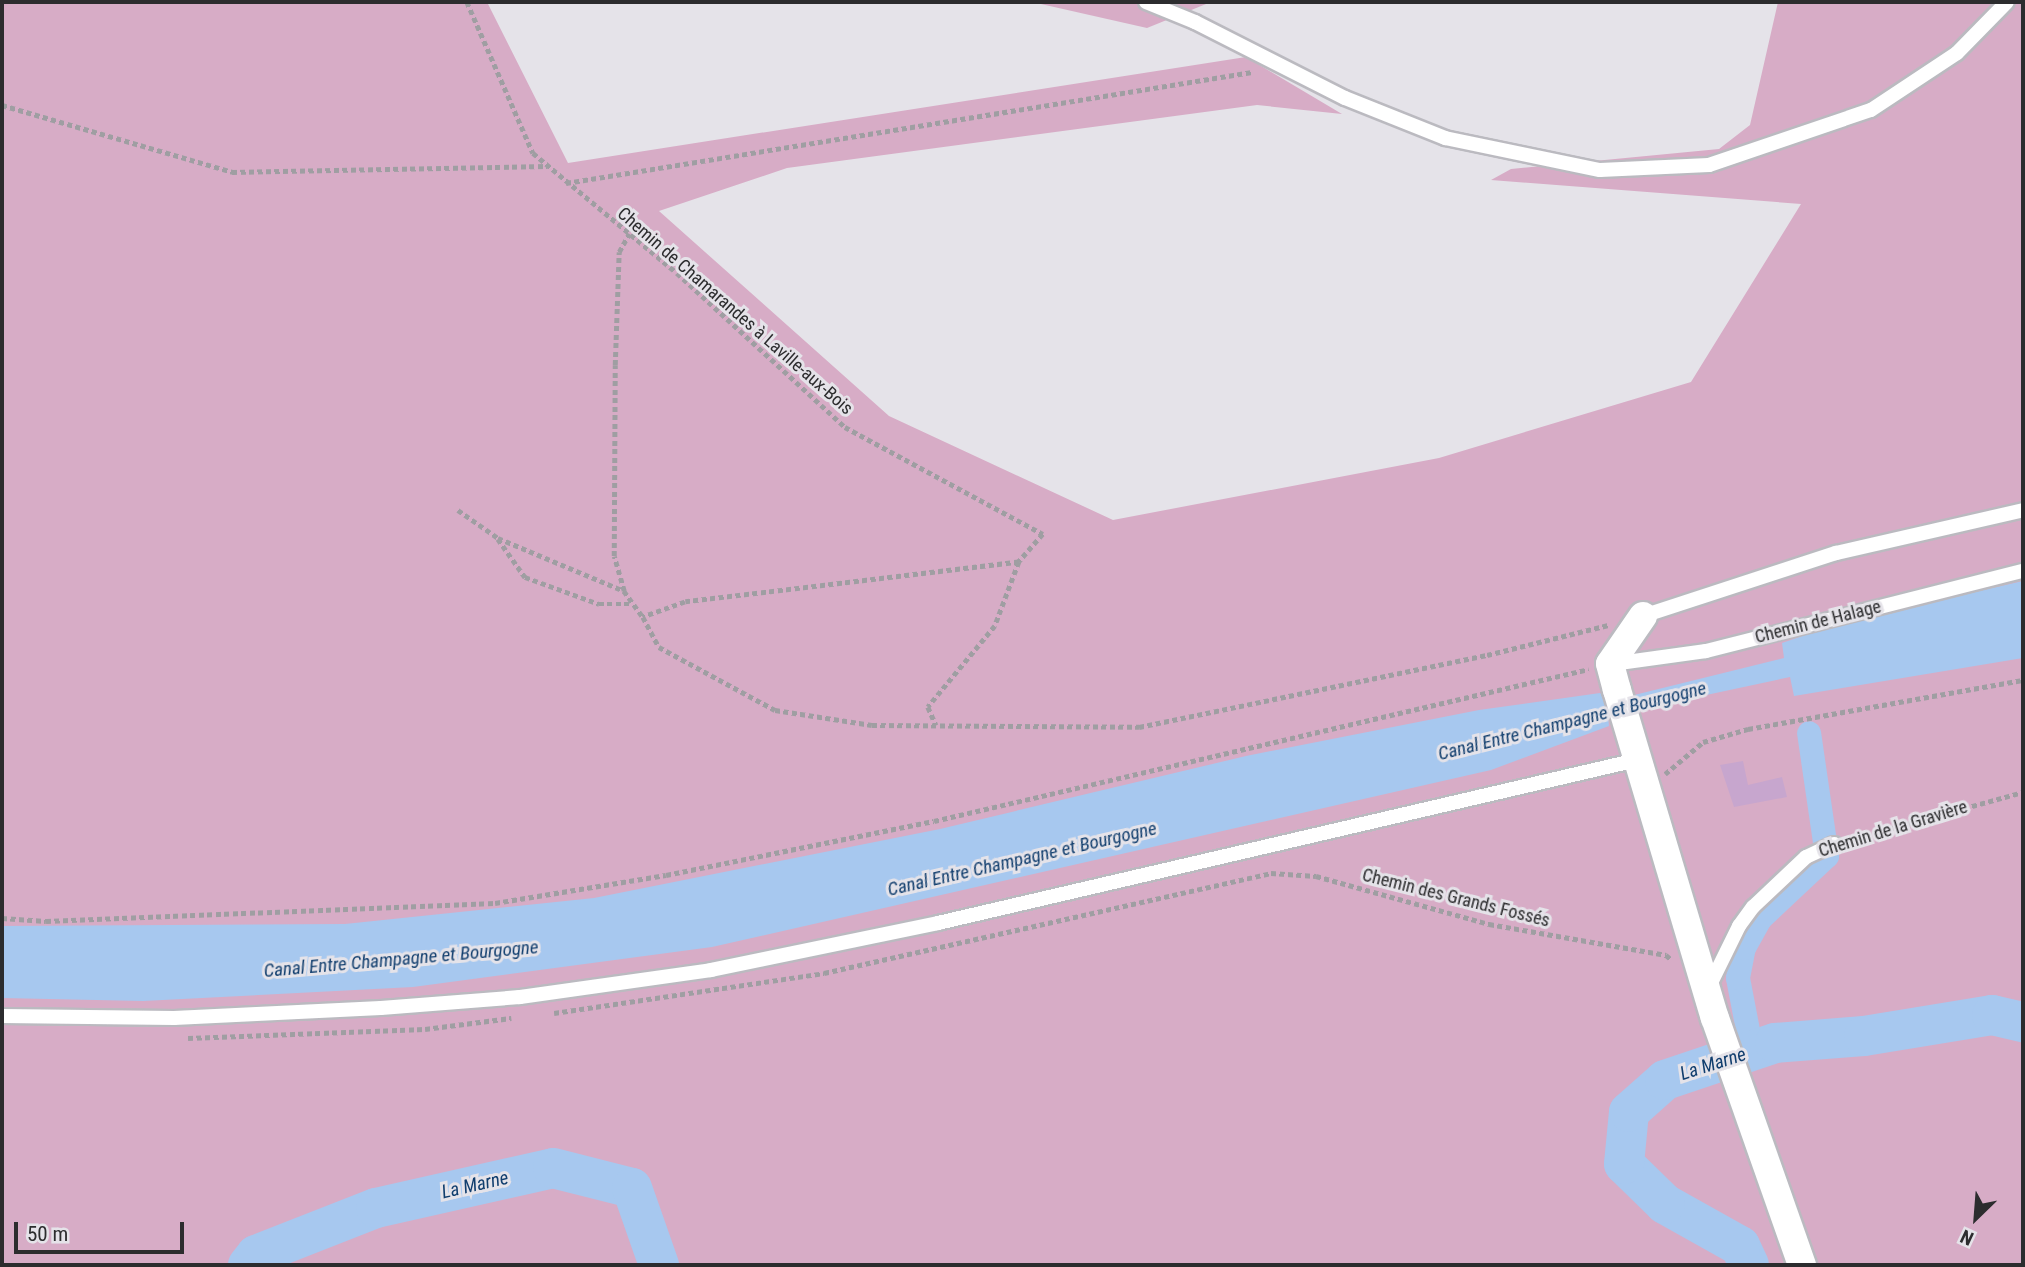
<!DOCTYPE html>
<html>
<head>
<meta charset="utf-8">
<style>
  body { margin:0 }
  #map { position:relative; width:2025px; height:1267px; overflow:hidden; background:#e5e3e9; font-family:"Roboto Condensed",sans-serif }
  div>[style] { position:absolute }
  .green>* { inset:0; background:#d7acc6 }
  .water>* { inset:0; background:#a7c8ef }
  .canal>* { height:24px; margin:-12px; padding:0 12px; transform-origin:12px; border-radius:12px; background:#a7c8ef }
  .river>* { height:40px; margin:-20px; padding:0 20px; transform-origin:20px; border-radius:20px; background:#a7c8ef }
  .building>* { inset:0; background:#c7a6ce }
  .path>* { height:4.5px; margin-top:-2.25px; transform-origin:0; background:repeating-linear-gradient(90deg,#9f9ea2 0 5px,transparent 0 8.5px) }
  .roads { filter:drop-shadow(2px 0 #bbbac0) drop-shadow(-2px 0 #bbbac0) drop-shadow(0 2px #bbbac0) drop-shadow(0 -2px #bbbac0) }
  .service>* { height:14px; margin:-7px; padding:0 7px; transform-origin:7px; border-radius:7px; background:#fff }
  .minor>* { height:28px; margin:-14px; padding:0 14px; transform-origin:14px; border-radius:14px; background:#fff }
  span { translate:-50% -50%; white-space:nowrap; text-align:center; line-height:1.15; -webkit-text-stroke:6px #e5e3e9; paint-order:stroke }
  .street-label { font-size:18px; color:#2c2c2e }
  .water-label { font-size:19px; color:#113e6e; font-style:italic }
  .frame { position:absolute; inset:0; border:4px solid #2c2c2e; pointer-events:none }
  .north { position:absolute; left:1941px; top:1183px; width:70px; height:70px; -webkit-text-stroke:5px #e5e3e9; paint-order:stroke; rotate:205deg; font-size:19px; font-weight:700; line-height:28px; text-align:center; color:#2c2c2e }
  .north::after { content:''; display:block; margin:auto; width:24px; height:32px; background:#2c2c2e; clip-path:polygon(50% 0,100% 100%,50% 72%,0 100%) }
  .scale { position:absolute; left:14px; top:1222px; width:170px; height:32px; box-sizing:border-box; border:4px solid #2c2c2e; border-top:0; padding-left:9px; font-size:21px; line-height:24px; white-space:nowrap; color:#2c2c2e; -webkit-text-stroke:5px #e5e3e9; paint-order:stroke }
</style>
</head>
<body>
<div id="map">
  <div class="green">
    <div style="clip-path:polygon(2px 2px,487px 2px,568px 163px,1246px 57px,1342px 114px,1257px 105px,787px 168px,659px 211px,889px 416px,1113px 520px,1439px 458px,1691px 382px,1801px 204px,1491px 180px,1511px 169px,1719px 149px,1750px 125px,1778px 2px,2023px 2px,2023px 1265px,2px 1265px)"></div>
    <div style="clip-path:polygon(1032px 2px,1211px 2px,1147px 28px)"></div>
  </div>
  <div class="water">
    <div style="clip-path:polygon(2023px 581px,2023px 658px,1794px 696px,1790px 677px,1608px 716px,1609px 726px,1491px 770px,712px 947px,413px 987px,143px 1001px,2px 998px,2px 926px,345px 924px,594px 898px,940px 829px,1246px 756px,1479px 710px,1600px 693px,1610px 701px,1784px 658px,1782px 643px,1843px 622px)"></div>
  </div>
  <div class="canal">
    <div style="left:1752px;top:1051px;width:74px;rotate:-100.9deg"></div>
    <div style="left:1738px;top:978px;width:31px;rotate:-79deg"></div>
    <div style="left:1744px;top:948px;width:33px;rotate:-61deg"></div>
    <div style="left:1760px;top:919px;width:92px;rotate:-43.2deg"></div>
    <div style="left:1827px;top:856px;width:124px;rotate:-98.3deg"></div>
  </div>
  <div class="river">
    <div style="left:248px;top:1265px;width:13px;rotate:-51deg"></div>
    <div style="left:256px;top:1255px;width:129px;rotate:-21.4deg"></div>
    <div style="left:376px;top:1208px;width:181px;rotate:-12.7deg"></div>
    <div style="left:553px;top:1168px;width:81px;rotate:14.2deg"></div>
    <div style="left:632px;top:1188px;width:82px;rotate:70.7deg"></div>
    <div style="left:1749px;top:1265px;width:21px;rotate:-115deg"></div>
    <div style="left:1740px;top:1246px;width:86px;rotate:-150.8deg"></div>
    <div style="left:1665px;top:1204px;width:57px;rotate:-135.7deg"></div>
    <div style="left:1624px;top:1164px;width:52px;rotate:-84.5deg"></div>
    <div style="left:1629px;top:1112px;width:48px;rotate:-41.6deg"></div>
    <div style="left:1665px;top:1080px;width:116px;rotate:-18.6deg"></div>
    <div style="left:1775px;top:1043px;width:89px;rotate:-4.5deg"></div>
    <div style="left:1864px;top:1036px;width:130px;rotate:-9.3deg"></div>
    <div style="left:1992px;top:1015px;width:32px;rotate:13deg"></div>
  </div>
  <div class="building">
    <div style="clip-path:polygon(1743px 761px,1748px 785px,1782px 777px,1787px 797px,1734px 807px,1720px 765px)"></div>
  </div>
  <div class="path">
    <div style="left:467px;top:2px;width:165px;rotate:66.4deg"></div>
    <div style="left:533px;top:153px;width:187px;rotate:39.8deg"></div>
    <div style="left:677px;top:273px;width:228px;rotate:42.5deg"></div>
    <div style="left:845px;top:427px;width:225px;rotate:28.4deg"></div>
    <div style="left:1043px;top:534px;width:37px;rotate:131deg"></div>
    <div style="left:1019px;top:562px;width:68px;rotate:110.6deg"></div>
    <div style="left:995px;top:626px;width:105px;rotate:129.6deg"></div>
    <div style="left:928px;top:707px;width:20px;rotate:66deg"></div>
    <div style="left:2px;top:105px;width:240px;rotate:16.2deg"></div>
    <div style="left:232px;top:172px;width:315px;rotate:-1.1deg"></div>
    <div style="left:566px;top:183px;width:695px;rotate:-9.19deg"></div>
    <div style="left:458px;top:510px;width:49px;rotate:35deg"></div>
    <div style="left:498px;top:538px;width:137px;rotate:22.8deg"></div>
    <div style="left:624px;top:591px;width:32px;rotate:54deg"></div>
    <div style="left:498px;top:539px;width:47px;rotate:54.6deg"></div>
    <div style="left:525px;top:577px;width:79px;rotate:20deg"></div>
    <div style="left:599px;top:604px;width:34px"></div>
    <div style="left:1019px;top:562px;width:336px;rotate:173.2deg"></div>
    <div style="left:685px;top:602px;width:45px;rotate:160.3deg"></div>
    <div style="left:643px;top:617px;width:34px;rotate:62deg"></div>
    <div style="left:659px;top:647px;width:132px;rotate:28.5deg"></div>
    <div style="left:775px;top:710px;width:98px;rotate:8.8deg"></div>
    <div style="left:872px;top:725px;width:267px;rotate:0.4deg"></div>
    <div style="left:1139px;top:727px;width:355px;rotate:-11.7deg"></div>
    <div style="left:1487px;top:655px;width:125px;rotate:-13.9deg"></div>
    <div style="left:624px;top:591px;width:36px;rotate:-106deg"></div>
    <div style="left:614px;top:556px;width:191px;rotate:-89.7deg"></div>
    <div style="left:615px;top:365px;width:113px;rotate:-88deg"></div>
    <div style="left:619px;top:252px;width:21px;rotate:-61deg"></div>
    <div style="left:1665px;top:774px;width:50px;rotate:-40.1deg"></div>
    <div style="left:1703px;top:742px;width:47px;rotate:-16.1deg"></div>
    <div style="left:1748px;top:729px;width:279px;rotate:-10.1deg"></div>
    <div style="left:1849px;top:840px;width:180px;rotate:-15.4deg"></div>
    <div style="left:2px;top:918px;width:44px;rotate:3.9deg"></div>
    <div style="left:46px;top:921px;width:449px;rotate:-2.3deg"></div>
    <div style="left:495px;top:903px;width:173px;rotate:-9.3deg"></div>
    <div style="left:666px;top:875px;width:273px;rotate:-11.4deg"></div>
    <div style="left:934px;top:821px;width:672px;rotate:-13.06deg"></div>
    <div style="left:554px;top:1013px;width:273px;rotate:-8.4deg"></div>
    <div style="left:824px;top:973px;width:458px;rotate:-12.6deg"></div>
    <div style="left:1271px;top:873px;width:45px;rotate:3.8deg"></div>
    <div style="left:1316px;top:876px;width:180px;rotate:15.5deg"></div>
    <div style="left:1489px;top:924px;width:180px;rotate:9.9deg"></div>
    <div style="left:1666px;top:955px;width:8px;rotate:40deg"></div>
    <div style="left:188px;top:1038px;width:237px;rotate:-2.2deg"></div>
    <div style="left:425px;top:1029px;width:87px;rotate:-7.3deg"></div>
  </div>
  <div class="roads">
    <div class="service">
      <div style="left:1146px;top:2px;width:53px;rotate:22.2deg"></div>
      <div style="left:1195px;top:22px;width:168px;rotate:26.9deg"></div>
      <div style="left:1345px;top:98px;width:108px;rotate:21.8deg"></div>
      <div style="left:1445px;top:138px;width:158px;rotate:11.7deg"></div>
      <div style="left:1600px;top:170px;width:109px;rotate:-2.6deg"></div>
      <div style="left:1709px;top:165px;width:171px;rotate:-18.8deg"></div>
      <div style="left:1871px;top:110px;width:103px;rotate:-33.5deg"></div>
      <div style="left:1957px;top:53px;width:71px;rotate:-45.6deg"></div>
      <div style="left:1643px;top:616px;width:203px;rotate:-18.1deg"></div>
      <div style="left:1836px;top:553px;width:192px;rotate:-12.9deg"></div>
      <div style="left:1612px;top:664px;width:95px;rotate:-7.9deg"></div>
      <div style="left:1706px;top:651px;width:327px;rotate:-14.2deg"></div>
      <div style="left:1709px;top:987px;width:68px;rotate:-63.8deg"></div>
      <div style="left:1739px;top:926px;width:24px;rotate:-54deg"></div>
      <div style="left:1753px;top:907px;width:73px;rotate:-43.3deg"></div>
      <div style="left:1806px;top:857px;width:31px;rotate:-25deg"></div>
      <div style="left:2px;top:1016px;width:172px;rotate:0.7deg"></div>
      <div style="left:174px;top:1018px;width:207px;rotate:-2.8deg"></div>
      <div style="left:381px;top:1008px;width:139px;rotate:-4.5deg"></div>
      <div style="left:520px;top:997px;width:193px;rotate:-8deg"></div>
      <div style="left:711px;top:970px;width:232px;rotate:-11.7deg"></div>
      <div style="left:938px;top:923px;width:718px;rotate:-13.13deg"></div>
    </div>
    <div class="minor">
      <div style="left:1643px;top:616px;width:58px;rotate:124.5deg"></div>
      <div style="left:1610px;top:664px;width:27px;rotate:75deg"></div>
      <div style="left:1617px;top:690px;width:342px;rotate:73.4deg"></div>
      <div style="left:1715px;top:1018px;width:262px;rotate:70.6deg"></div>
    </div>
  </div>
  <div class="street-label">
    <span style="left:735px;top:311px;rotate:41deg">Chemin de Chamarandes à Laville-aux-Bois</span>
    <span style="left:1818px;top:622px;rotate:-14deg">Chemin de Halage</span>
    <span style="left:1893px;top:829px;rotate:-17deg">Chemin de la Gravière</span>
    <span style="left:1456px;top:898px;rotate:14deg">Chemin des Grands Fossés</span>
  </div>
  <div class="water-label">
    <span style="left:1572px;top:721px;rotate:-14deg">Canal Entre Champagne et Bourgogne</span>
    <span style="left:1022px;top:859px;rotate:-13deg">Canal Entre Champagne et Bourgogne</span>
    <span style="left:401px;top:959px;rotate:-5deg">Canal Entre Champagne et Bourgogne</span>
    <span style="left:1713px;top:1064px;rotate:-18deg">La Marne</span>
    <span style="left:475px;top:1185px;rotate:-13deg">La Marne</span>
  </div>
  <div class="frame"></div>
  <div class="north">N</div>
  <div class="scale">50 m</div>
</div>
</body>
</html>
